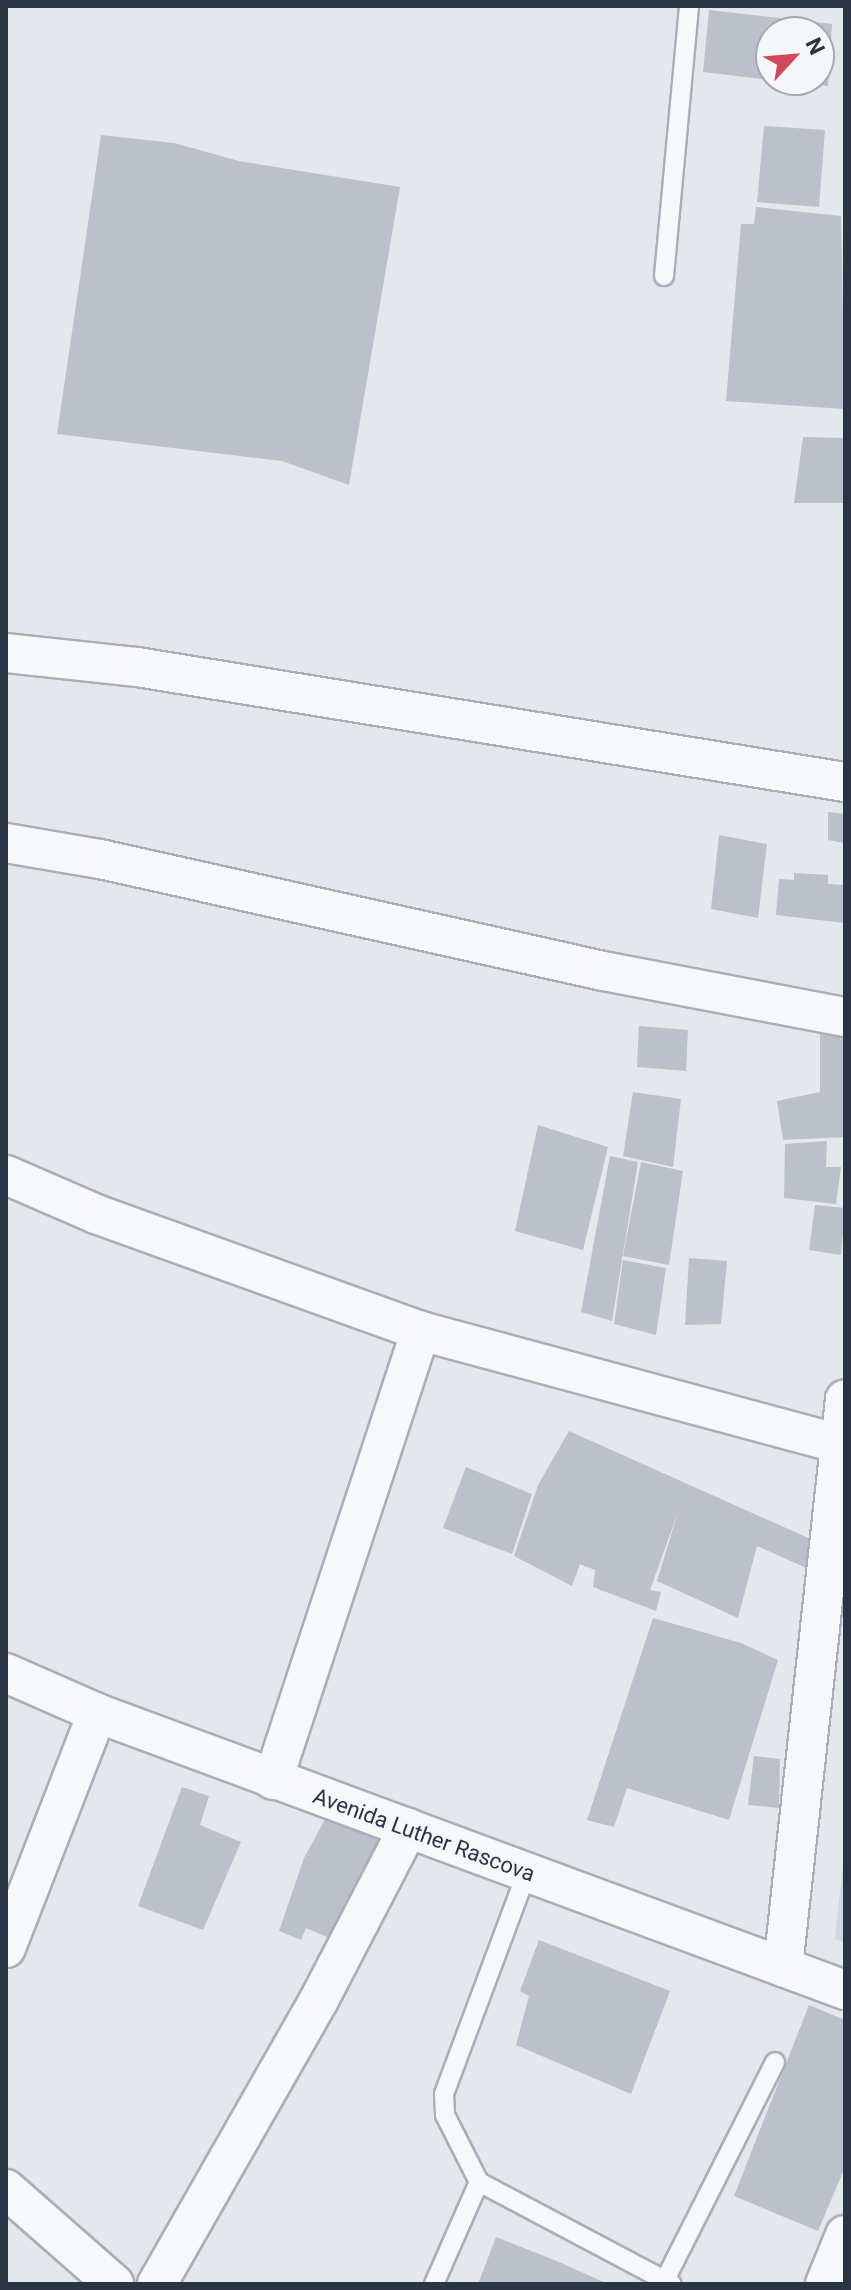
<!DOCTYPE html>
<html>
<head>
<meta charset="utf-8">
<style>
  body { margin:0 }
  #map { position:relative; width:851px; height:2290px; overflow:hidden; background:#e4e7ec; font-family:Roboto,sans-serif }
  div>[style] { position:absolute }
  .built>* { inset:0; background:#d2d6de }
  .building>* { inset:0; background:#bbc0ca }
  .roads { filter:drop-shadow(2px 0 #a9aeb7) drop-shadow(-2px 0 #a9aeb7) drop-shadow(0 2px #a9aeb7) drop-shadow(0 -2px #a9aeb7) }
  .lane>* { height:18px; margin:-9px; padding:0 9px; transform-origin:9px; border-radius:9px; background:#f7f8fa }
  .street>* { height:38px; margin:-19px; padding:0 19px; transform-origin:19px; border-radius:19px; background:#f7f8fa }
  span { translate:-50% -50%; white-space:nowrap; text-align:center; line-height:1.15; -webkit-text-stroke:6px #f4f6f9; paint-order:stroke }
  .street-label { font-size:22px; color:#2b3445 }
  .frame { position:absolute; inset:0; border:8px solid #2b3445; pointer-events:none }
  .north { position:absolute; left:755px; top:16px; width:80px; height:80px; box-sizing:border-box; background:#f4f6f9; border:2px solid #a4a8b1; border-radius:50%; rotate:64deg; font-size:22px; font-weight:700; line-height:32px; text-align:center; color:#2b3445 }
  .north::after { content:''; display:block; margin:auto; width:28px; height:36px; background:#d1495b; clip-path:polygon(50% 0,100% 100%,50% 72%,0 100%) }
</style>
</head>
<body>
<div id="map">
  <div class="built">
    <div style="clip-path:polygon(845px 1845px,845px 1943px,835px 1939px)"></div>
  </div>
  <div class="building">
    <div style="clip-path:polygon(709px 10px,832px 24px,828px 86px,791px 82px,819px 80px,819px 32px,771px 32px,771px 80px,703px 72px)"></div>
    <div style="clip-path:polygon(764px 126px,825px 130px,819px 207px,757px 202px)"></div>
    <div style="clip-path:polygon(101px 135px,174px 143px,239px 161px,400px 187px,349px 485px,282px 461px,57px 434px)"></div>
    <div style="clip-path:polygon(756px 207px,841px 216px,845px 409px,726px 401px,741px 224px,754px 224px)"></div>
    <div style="clip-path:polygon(803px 437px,845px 438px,845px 503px,794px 503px)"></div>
    <div style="clip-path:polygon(828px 812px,845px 814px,845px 843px,828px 840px)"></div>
    <div style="clip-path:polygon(719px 835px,767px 844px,758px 918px,711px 909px)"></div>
    <div style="clip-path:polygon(794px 873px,828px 875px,828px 884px,845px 885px,845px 923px,776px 915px,779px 879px,794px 880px)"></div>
    <div style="clip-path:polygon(820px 1025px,845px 1029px,845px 1137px,783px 1140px,777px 1101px,820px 1092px)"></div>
    <div style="clip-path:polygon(639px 1026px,688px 1030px,686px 1071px,637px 1067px)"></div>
    <div style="clip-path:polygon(633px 1092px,681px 1099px,673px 1167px,623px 1156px)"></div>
    <div style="clip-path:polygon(538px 1125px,608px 1147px,583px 1250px,515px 1231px)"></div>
    <div style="clip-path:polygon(827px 1141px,826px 1167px,841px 1167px,836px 1204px,784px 1198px,785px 1144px)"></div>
    <div style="clip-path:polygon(610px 1156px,638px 1162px,612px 1321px,581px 1312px)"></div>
    <div style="clip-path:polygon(641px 1162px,683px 1171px,669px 1265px,623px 1256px)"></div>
    <div style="clip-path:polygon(815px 1205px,845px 1208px,841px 1255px,809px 1250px)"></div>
    <div style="clip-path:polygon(689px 1258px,727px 1261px,721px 1324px,685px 1325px)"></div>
    <div style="clip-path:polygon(623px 1260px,666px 1268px,656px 1335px,614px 1324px)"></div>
    <div style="clip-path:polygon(569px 1431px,815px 1541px,811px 1570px,757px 1546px,738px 1618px,657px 1581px,678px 1512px,650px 1590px,661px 1592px,656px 1611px,593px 1587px,595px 1570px,580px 1564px,572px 1586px,514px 1556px,538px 1485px)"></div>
    <div style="clip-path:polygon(466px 1467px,532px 1494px,512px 1554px,443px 1528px)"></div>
    <div style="clip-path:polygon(653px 1618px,741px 1643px,778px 1660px,729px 1820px,627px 1788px,614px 1827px,587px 1820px)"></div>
    <div style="clip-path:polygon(754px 1756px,780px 1759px,779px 1808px,748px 1805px)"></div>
    <div style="clip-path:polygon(182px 1787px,209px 1796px,200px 1825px,241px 1842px,203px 1930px,138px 1906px)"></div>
    <div style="clip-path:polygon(329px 1812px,381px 1835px,341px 1943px,306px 1928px,301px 1940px,279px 1931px,304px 1858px)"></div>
    <div style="clip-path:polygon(539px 1940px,670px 1991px,631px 2094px,516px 2045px,529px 1996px,520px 1991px)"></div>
    <div style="clip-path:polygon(809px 2005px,845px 2020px,845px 2167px,818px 2231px,734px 2196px)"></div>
    <div style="clip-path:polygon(496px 2237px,559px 2262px,608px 2284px,478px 2284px)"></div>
  </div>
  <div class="roads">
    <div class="lane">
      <div style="left:664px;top:276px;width:271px;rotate:-84.7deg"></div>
      <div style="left:527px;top:1872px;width:237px;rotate:110.5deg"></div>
      <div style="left:444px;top:2094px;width:21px;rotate:87deg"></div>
      <div style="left:445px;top:2115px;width:75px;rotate:63.1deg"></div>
      <div style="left:479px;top:2182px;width:218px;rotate:27.9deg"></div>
      <div style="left:665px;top:2280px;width:244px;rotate:-63.2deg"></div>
      <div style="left:434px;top:2284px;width:111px;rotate:-66.2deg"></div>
    </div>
    <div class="street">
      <div style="left:6px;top:653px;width:132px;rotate:6.1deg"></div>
      <div style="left:137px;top:667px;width:717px;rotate:9.23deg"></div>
      <div style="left:6px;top:843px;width:95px;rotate:9.7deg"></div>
      <div style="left:100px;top:859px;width:515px;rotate:12.55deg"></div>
      <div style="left:603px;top:971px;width:246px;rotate:10.8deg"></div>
      <div style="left:6px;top:1175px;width:98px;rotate:23.4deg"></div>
      <div style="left:96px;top:1214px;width:345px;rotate:19.8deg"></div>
      <div style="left:421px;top:1331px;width:435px;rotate:15.1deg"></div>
      <div style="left:6px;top:1673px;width:99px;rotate:23.7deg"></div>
      <div style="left:97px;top:1713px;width:798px;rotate:20.32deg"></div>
      <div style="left:273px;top:1780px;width:473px;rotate:-71.8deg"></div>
      <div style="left:6px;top:1948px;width:252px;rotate:-68.8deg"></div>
      <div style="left:783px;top:1967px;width:571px;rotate:-83.77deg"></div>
      <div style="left:6px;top:2189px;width:144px;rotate:41.3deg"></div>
      <div style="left:157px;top:2284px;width:327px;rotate:-60.3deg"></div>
      <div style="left:319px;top:2000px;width:194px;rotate:-62.6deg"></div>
      <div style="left:825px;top:2284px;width:53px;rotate:-67.8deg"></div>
    </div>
  </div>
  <div class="street-label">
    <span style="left:424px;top:1835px;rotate:20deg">Avenida Luther Rascova</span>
  </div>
  <div class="frame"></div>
  <div class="north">N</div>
</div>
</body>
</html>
